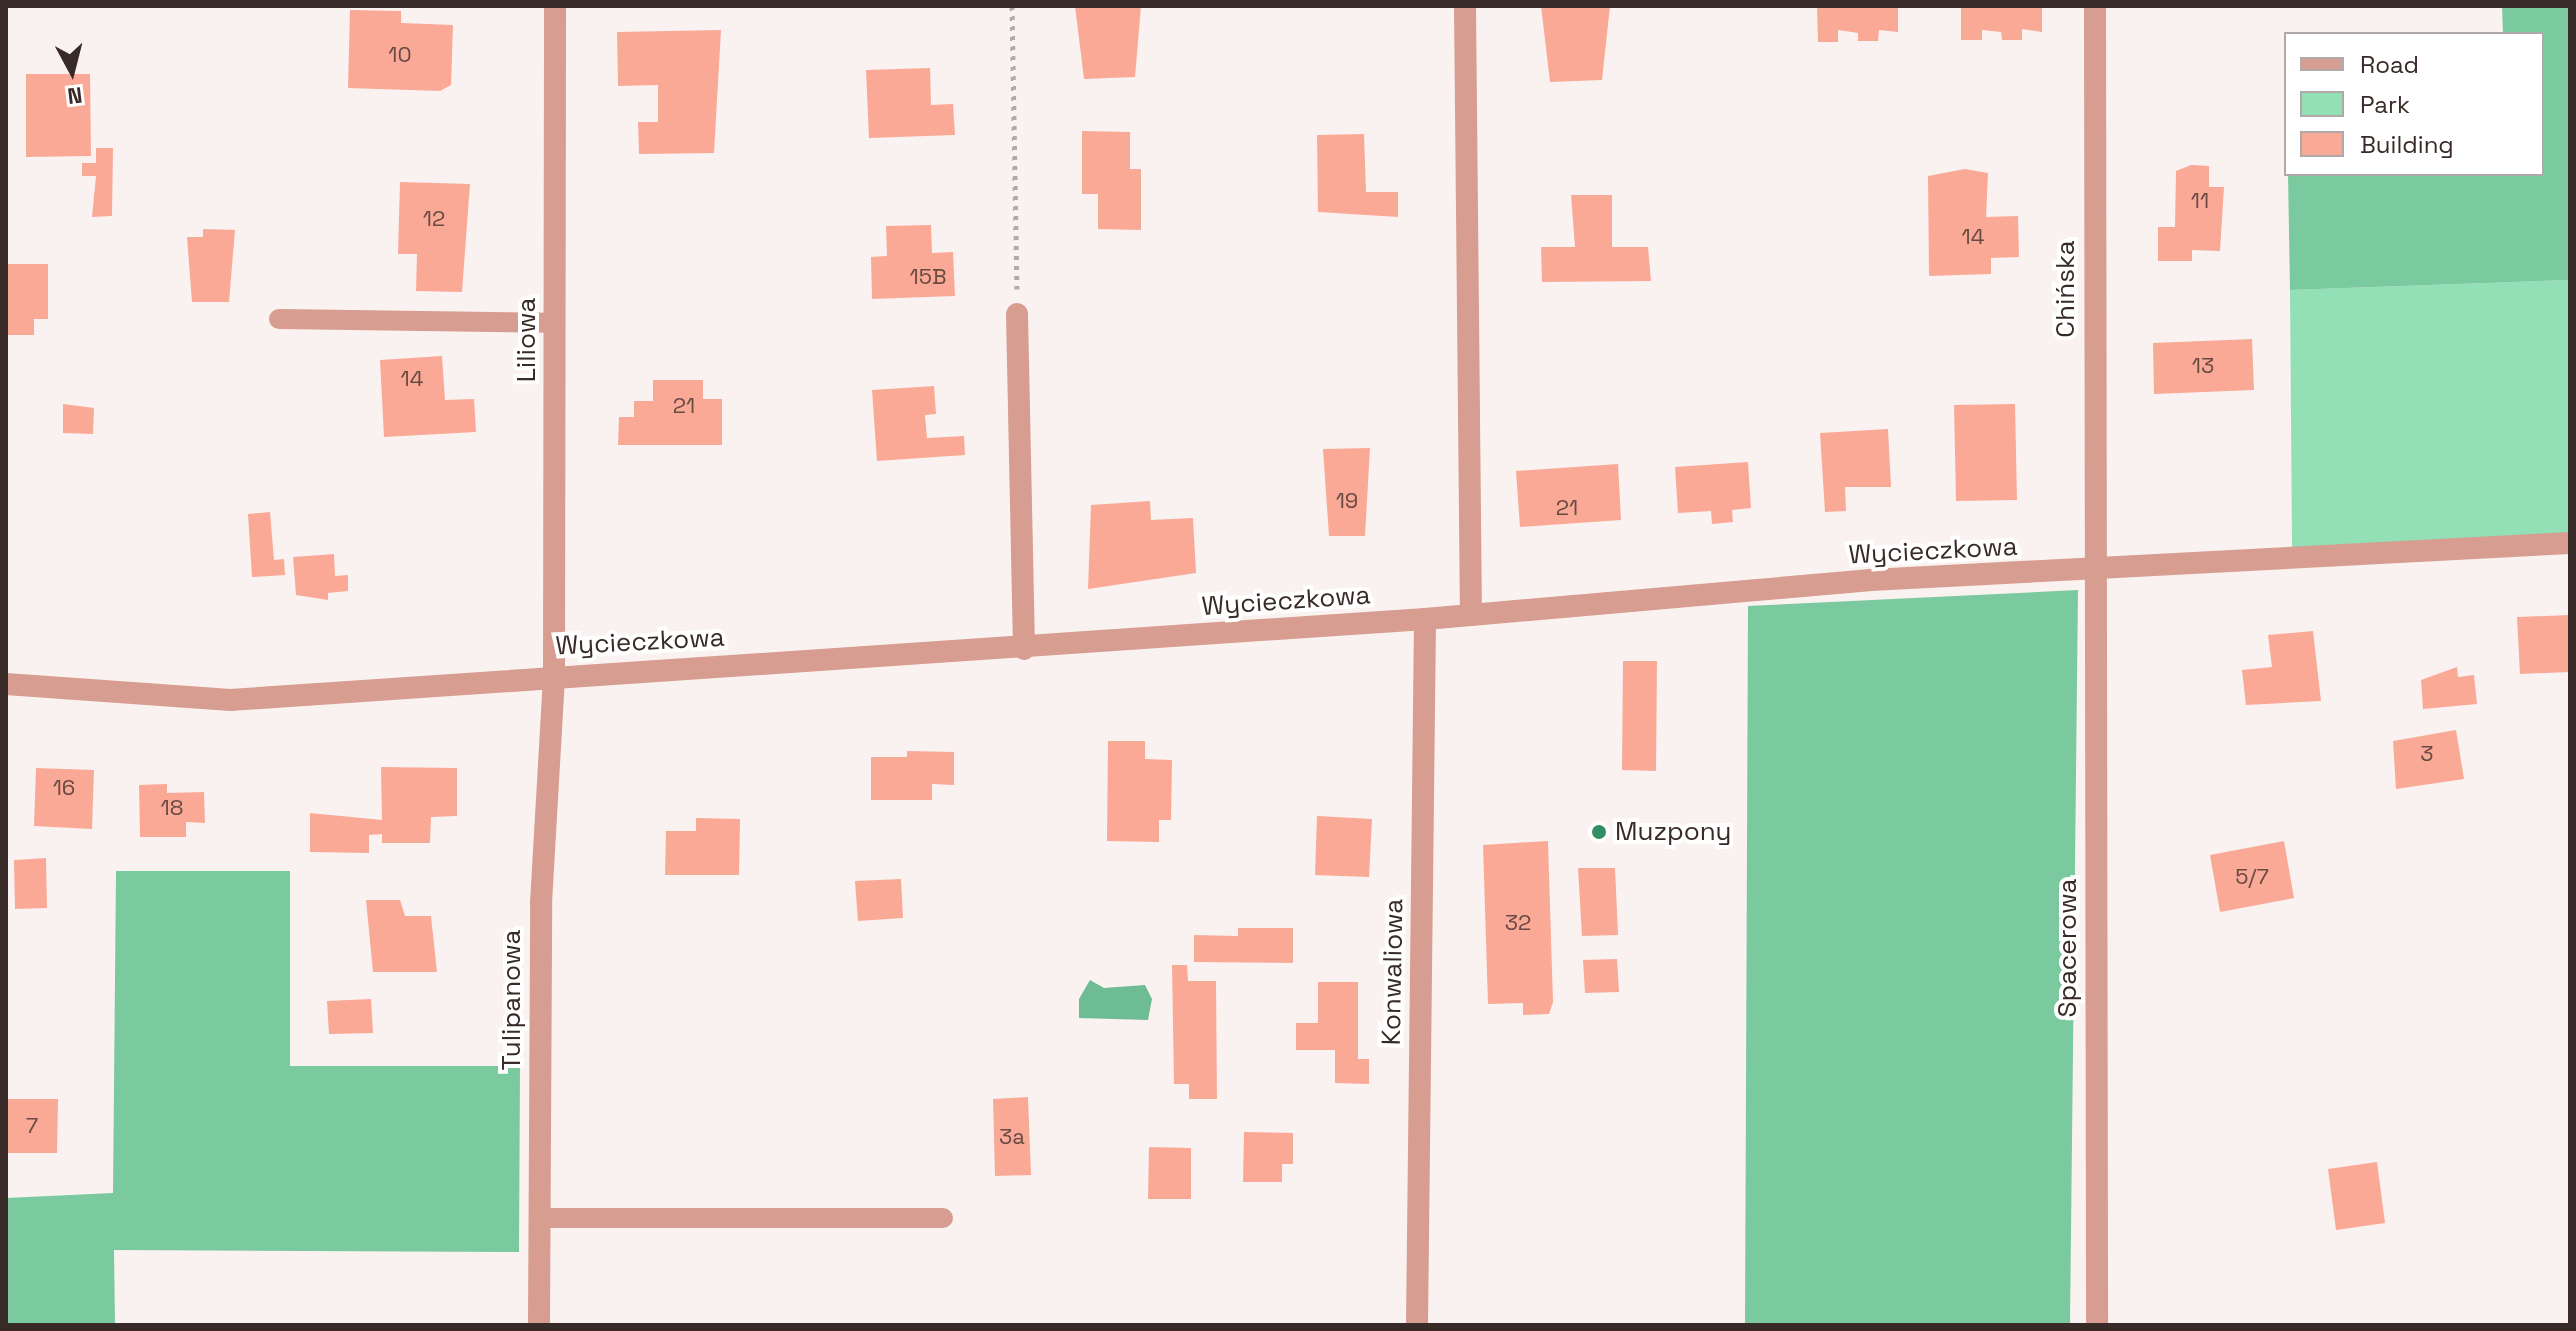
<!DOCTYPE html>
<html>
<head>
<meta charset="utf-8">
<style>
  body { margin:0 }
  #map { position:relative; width:2576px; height:1331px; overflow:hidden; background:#faf2f0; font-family:"Space Grotesk",sans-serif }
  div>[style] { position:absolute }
  .green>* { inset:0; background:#93dfb6 }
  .forest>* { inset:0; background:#7ac99f }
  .water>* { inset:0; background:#6ebc93 }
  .building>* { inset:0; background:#faa997 }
  .path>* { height:5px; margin-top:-2.5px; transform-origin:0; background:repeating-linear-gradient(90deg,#b3a9a7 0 4px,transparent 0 10px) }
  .service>* { height:20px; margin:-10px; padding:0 10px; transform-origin:10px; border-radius:10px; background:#d79d90 }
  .minor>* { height:22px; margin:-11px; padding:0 11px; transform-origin:11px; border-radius:11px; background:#d79d90 }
  .dots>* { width:22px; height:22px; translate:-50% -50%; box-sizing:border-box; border:4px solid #fff; border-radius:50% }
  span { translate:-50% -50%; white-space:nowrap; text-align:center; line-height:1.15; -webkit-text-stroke:8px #fff; paint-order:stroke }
  .number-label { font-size:22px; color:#684a43 }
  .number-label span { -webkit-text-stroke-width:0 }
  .street-label { font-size:26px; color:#382a27 }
  .poi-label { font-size:26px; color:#382a27 }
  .left { translate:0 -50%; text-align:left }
  .frame { position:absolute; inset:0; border:8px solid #382a27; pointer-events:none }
  .legend { position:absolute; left:2284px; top:32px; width:260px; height:144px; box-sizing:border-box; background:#fff; border:2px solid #afaaa9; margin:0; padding:10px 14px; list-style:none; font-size:24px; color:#382a27 }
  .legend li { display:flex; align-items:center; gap:16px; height:40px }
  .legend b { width:40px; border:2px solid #afaaa9 }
  .north { position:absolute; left:32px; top:32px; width:80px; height:80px; -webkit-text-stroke:6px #fff; paint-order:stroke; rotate:173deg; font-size:22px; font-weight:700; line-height:32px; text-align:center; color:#382a27 }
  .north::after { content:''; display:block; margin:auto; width:28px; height:36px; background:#382a27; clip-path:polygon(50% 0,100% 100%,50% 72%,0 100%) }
</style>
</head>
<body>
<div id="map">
  <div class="green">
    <div style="clip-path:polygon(2570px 280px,2570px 535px,2292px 548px,2290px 290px)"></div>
  </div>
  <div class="forest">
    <div style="clip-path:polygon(2502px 6px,2570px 6px,2570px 280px,2290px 290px,2288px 174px,2542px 174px,2542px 34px,2503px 34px)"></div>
    <div style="clip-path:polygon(2078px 590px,2070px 1325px,1745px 1325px,1748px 606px)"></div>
    <div style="clip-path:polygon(116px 871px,290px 871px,290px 1066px,520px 1066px,519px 1252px,114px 1250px,115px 1325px,6px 1325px,6px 1198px,113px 1193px)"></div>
  </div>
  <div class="water">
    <div style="clip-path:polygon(1090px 980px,1104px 988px,1145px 985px,1152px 999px,1148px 1020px,1079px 1018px,1079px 999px)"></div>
  </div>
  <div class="building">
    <div style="clip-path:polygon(1075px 6px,1141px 6px,1135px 77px,1084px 79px)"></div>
    <div style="clip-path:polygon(1541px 6px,1610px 6px,1602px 80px,1550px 82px)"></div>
    <div style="clip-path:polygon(1817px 6px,1898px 6px,1898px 32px,1879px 30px,1878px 41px,1858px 41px,1858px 33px,1838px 30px,1838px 42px,1818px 42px)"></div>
    <div style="clip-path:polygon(1961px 6px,2042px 6px,2042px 32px,2022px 29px,2022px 40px,2002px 40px,2001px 32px,1982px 30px,1982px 40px,1961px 40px)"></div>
    <div style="clip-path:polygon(350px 10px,401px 11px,401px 23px,453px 25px,451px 85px,440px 91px,348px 88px)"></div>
    <div style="clip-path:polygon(721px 30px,714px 153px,639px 154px,638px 122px,658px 122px,658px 85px,618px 86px,617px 32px)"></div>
    <div style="clip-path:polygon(930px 68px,931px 105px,953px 104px,955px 135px,869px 138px,866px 70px)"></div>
    <div style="clip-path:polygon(26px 74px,90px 74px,91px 156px,26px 157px)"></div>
    <div style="clip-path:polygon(1082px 131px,1130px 132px,1130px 169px,1141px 169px,1141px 230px,1098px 229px,1098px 194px,1082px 194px)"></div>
    <div style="clip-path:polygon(1364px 134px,1366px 192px,1398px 192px,1398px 217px,1318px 212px,1317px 135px)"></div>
    <div style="clip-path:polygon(96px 148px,113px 148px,112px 216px,92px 217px,96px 176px,82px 176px,82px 163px,96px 163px)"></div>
    <div style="clip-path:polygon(2191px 165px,2209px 166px,2209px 187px,2224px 187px,2220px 251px,2192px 250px,2192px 261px,2158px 261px,2158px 227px,2175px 227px,2176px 171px)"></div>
    <div style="clip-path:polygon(1965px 169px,1988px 173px,1986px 217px,2018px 216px,2019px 257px,1991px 258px,1991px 274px,1929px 276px,1928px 176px)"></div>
    <div style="clip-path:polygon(400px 182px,470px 184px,462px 292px,416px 291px,417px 254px,398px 254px)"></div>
    <div style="clip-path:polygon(1571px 195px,1612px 195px,1612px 247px,1648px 247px,1651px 281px,1542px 282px,1541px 247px,1575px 247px)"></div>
    <div style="clip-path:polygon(931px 225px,932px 253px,953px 252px,955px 296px,872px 299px,871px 257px,887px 256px,886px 226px)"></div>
    <div style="clip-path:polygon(203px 229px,235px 230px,229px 302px,192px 302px,187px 237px,203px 237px)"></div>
    <div style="clip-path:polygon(6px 264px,48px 264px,48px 319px,34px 319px,34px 335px,6px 335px)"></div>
    <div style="clip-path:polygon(2252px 339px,2254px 390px,2154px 394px,2153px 343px)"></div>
    <div style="clip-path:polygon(442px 356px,445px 400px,474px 399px,476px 432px,384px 437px,380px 360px)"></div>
    <div style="clip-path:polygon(653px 380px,703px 380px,703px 399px,722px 399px,722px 445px,618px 445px,619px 417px,634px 417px,634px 401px,653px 401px)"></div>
    <div style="clip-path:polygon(934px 386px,936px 414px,925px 415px,927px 438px,964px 436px,965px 455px,877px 461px,872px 390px)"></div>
    <div style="clip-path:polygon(63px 404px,94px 408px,93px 434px,63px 433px)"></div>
    <div style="clip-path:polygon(2015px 404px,2017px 500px,1956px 501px,1954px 405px)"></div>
    <div style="clip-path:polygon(1888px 429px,1891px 487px,1845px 487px,1846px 511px,1825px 512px,1820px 433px)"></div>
    <div style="clip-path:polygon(1370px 448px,1365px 536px,1329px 536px,1323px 449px)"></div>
    <div style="clip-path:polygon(1748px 462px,1751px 508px,1732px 510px,1733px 522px,1712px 524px,1711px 511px,1678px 513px,1675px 467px)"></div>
    <div style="clip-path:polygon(1618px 464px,1621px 520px,1520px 527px,1516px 471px)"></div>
    <div style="clip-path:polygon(1150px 501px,1151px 520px,1193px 518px,1196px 573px,1088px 589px,1091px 505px)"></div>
    <div style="clip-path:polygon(270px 512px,274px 560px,284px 559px,285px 575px,252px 577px,248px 514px)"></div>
    <div style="clip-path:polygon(334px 554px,335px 576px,348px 575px,348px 591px,328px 593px,328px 600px,296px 595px,293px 557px)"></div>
    <div style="clip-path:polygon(2570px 615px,2570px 672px,2520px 674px,2517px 617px)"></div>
    <div style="clip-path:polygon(2313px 631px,2321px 701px,2246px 705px,2242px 670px,2272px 667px,2268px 635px)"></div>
    <div style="clip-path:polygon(1623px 661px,1657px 661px,1656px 771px,1622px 770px)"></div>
    <div style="clip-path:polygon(2457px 667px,2458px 677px,2474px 675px,2477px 704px,2423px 709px,2421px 680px)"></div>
    <div style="clip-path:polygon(2456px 730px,2464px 779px,2396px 789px,2393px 741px)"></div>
    <div style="clip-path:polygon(1108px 741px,1145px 741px,1145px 759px,1172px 760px,1171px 820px,1159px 820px,1159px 842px,1107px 841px)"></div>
    <div style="clip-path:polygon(907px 751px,954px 752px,954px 785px,932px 784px,932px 800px,871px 800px,871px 757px,907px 757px)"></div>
    <div style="clip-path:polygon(381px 767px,457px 768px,457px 816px,431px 817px,430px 843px,382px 843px,382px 834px,369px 835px,369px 853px,310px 852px,310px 813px,382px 820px)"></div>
    <div style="clip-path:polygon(36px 768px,94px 770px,92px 829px,34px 826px)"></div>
    <div style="clip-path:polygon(167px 784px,167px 793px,204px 792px,205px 823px,186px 822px,186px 837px,140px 837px,139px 785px)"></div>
    <div style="clip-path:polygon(1317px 816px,1372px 819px,1369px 877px,1315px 875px)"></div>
    <div style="clip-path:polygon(696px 818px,740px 819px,739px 875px,665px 875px,666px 831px,696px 831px)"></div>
    <div style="clip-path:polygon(1548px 841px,1553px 1002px,1549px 1014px,1523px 1015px,1523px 1003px,1488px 1004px,1483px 845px)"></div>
    <div style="clip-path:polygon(2284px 841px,2294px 898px,2220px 912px,2210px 855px)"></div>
    <div style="clip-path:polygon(46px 858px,47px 908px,15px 909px,14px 860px)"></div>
    <div style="clip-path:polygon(1578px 868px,1615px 868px,1618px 935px,1582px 936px)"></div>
    <div style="clip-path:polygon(901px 879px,903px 918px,858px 921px,855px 881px)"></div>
    <div style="clip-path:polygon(366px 900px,400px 900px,405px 916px,431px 916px,437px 972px,373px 972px)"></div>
    <div style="clip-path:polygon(1238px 928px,1293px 928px,1293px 963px,1194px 962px,1194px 935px,1238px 936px)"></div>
    <div style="clip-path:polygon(1617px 959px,1619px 992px,1585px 993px,1583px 960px)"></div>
    <div style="clip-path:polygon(1172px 965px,1187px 965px,1188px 981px,1216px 981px,1217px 1099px,1189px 1099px,1189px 1084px,1174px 1084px)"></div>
    <div style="clip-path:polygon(1318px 982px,1358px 982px,1358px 1059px,1369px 1059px,1369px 1084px,1335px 1083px,1335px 1050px,1296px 1050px,1296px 1023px,1318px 1023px)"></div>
    <div style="clip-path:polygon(371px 999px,373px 1033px,329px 1034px,327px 1001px)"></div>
    <div style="clip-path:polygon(1028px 1097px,1031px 1175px,995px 1176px,993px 1099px)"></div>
    <div style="clip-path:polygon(6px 1099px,58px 1099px,57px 1153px,6px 1153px)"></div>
    <div style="clip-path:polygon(1244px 1132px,1293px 1133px,1293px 1164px,1282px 1164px,1282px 1182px,1243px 1182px)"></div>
    <div style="clip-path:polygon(1149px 1147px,1191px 1148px,1191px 1199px,1148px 1199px)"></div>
    <div style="clip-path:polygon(2377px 1162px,2385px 1223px,2336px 1230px,2328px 1169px)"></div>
  </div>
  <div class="path">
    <div style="left:1012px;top:6px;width:283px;rotate:89deg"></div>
  </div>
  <div class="service">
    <div style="left:279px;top:319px;width:276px;rotate:0.8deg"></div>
    <div style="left:540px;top:1218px;width:403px"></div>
  </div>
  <div class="minor">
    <div style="left:1465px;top:6px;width:609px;rotate:89.44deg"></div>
    <div style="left:2095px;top:6px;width:1319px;rotate:89.91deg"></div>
    <div style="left:1017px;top:314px;width:335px;rotate:88.8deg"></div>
    <div style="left:6px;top:684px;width:225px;rotate:4.1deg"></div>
    <div style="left:230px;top:700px;width:1198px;rotate:-3.88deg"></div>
    <div style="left:1425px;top:619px;width:448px;rotate:-5deg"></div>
    <div style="left:1871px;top:580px;width:700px;rotate:-3.03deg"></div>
    <div style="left:539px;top:1325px;width:422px;rotate:-89.7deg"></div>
    <div style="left:541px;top:903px;width:228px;rotate:-86.7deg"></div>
    <div style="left:554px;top:675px;width:669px;rotate:-89.91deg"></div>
    <div style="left:1417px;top:1325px;width:706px;rotate:-89.35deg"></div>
  </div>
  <div class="dots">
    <div style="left:1599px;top:832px;background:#348e64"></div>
  </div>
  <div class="number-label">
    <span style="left:400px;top:55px">10</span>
    <span style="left:2200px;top:201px">11</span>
    <span style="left:434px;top:219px">12</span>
    <span style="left:1973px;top:237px">14</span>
    <span style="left:928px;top:277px">15B</span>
    <span style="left:2203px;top:366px">13</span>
    <span style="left:412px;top:379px">14</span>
    <span style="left:684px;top:406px">21</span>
    <span style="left:1347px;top:501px">19</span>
    <span style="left:1567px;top:508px">21</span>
    <span style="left:2427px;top:754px">3</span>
    <span style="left:64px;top:788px">16</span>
    <span style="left:172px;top:808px">18</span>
    <span style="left:2252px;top:877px">5/7</span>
    <span style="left:1518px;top:923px">32</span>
    <span style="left:32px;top:1126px">7</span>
    <span style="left:1012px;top:1137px">3a</span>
  </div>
  <div class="street-label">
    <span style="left:2066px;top:289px;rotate:-90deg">Chińska</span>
    <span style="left:527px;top:340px;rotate:-90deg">Liliowa</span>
    <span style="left:1933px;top:551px;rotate:-3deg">Wycieczkowa</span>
    <span style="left:1286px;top:601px;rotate:-4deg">Wycieczkowa</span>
    <span style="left:640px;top:642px;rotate:-3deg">Wycieczkowa</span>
    <span style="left:2068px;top:948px;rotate:-90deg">Spacerowa</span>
    <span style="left:1393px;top:972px;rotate:-89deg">Konwaliowa</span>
    <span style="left:512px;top:1000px;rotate:-90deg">Tulipanowa</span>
  </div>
  <div class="poi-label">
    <span class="left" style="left:1615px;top:832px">Muzpony</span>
  </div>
  <div class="frame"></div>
  <ul class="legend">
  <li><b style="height:10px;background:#d79d90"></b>Road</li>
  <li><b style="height:22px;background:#93dfb6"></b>Park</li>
  <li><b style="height:22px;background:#faa997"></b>Building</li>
  </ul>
  <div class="north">N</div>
</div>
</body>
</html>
